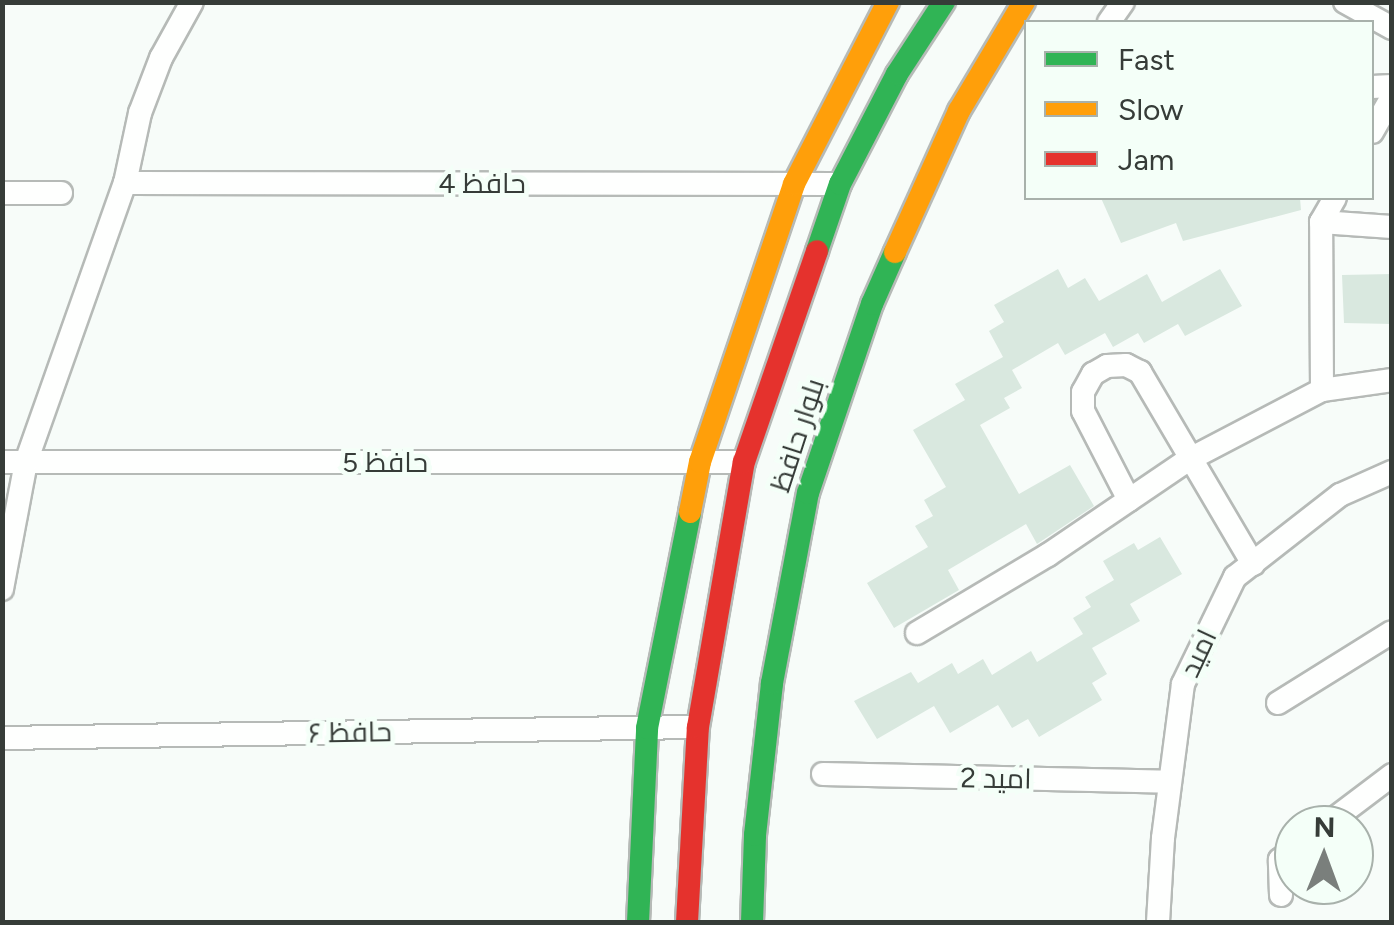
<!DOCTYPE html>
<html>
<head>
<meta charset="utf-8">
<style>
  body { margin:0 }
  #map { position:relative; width:1394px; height:925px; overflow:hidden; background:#f7fcf9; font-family:Figtree,Cairo,sans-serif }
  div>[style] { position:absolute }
  .building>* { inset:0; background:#d9e8df }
  .roads { filter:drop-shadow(2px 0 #b6bab7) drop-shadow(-2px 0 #b6bab7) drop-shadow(0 2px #b6bab7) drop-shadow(0 -2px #b6bab7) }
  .street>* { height:22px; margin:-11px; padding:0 11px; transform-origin:11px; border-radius:11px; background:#fefffe }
  .fast>* { height:22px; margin:-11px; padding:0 11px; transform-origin:11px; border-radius:11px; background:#30b455 }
  .slow>* { height:22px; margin:-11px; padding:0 11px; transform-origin:11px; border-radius:11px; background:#ff9f0a }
  .jam>* { height:22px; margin:-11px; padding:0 11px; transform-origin:11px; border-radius:11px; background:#e5322d }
  span { translate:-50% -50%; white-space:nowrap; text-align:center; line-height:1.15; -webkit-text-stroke:9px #f4fff8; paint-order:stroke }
  .street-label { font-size:28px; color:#363c38 }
  .frame { position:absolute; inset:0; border:5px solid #363c38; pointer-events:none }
  .legend { position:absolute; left:1024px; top:20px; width:350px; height:180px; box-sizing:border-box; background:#f4fff8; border:2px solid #a8b1ab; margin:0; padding:12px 18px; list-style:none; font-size:30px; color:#363c38 }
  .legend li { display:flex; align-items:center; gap:20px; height:50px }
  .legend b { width:50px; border:2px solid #a8b1ab }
  .north { position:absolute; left:1274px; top:805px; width:100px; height:100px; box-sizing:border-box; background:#f4fff8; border:2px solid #a8b1ab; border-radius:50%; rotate:1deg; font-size:28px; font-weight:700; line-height:40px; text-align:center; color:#363c38 }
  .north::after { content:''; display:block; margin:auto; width:35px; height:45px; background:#7a7f7c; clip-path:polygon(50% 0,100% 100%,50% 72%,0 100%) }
</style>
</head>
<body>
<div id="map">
  <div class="building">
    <div style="clip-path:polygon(1101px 198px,1300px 198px,1301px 210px,1183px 241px,1176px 223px,1121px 243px)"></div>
    <div style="clip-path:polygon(1058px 269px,1068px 288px,1085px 278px,1099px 301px,1147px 274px,1162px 302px,1220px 269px,1242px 306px,1185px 336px,1178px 324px,1144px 343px,1138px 333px,1113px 347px,1105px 333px,1065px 355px,1058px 343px,1012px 370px,1022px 388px,1004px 398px,1010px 408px,980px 425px,1019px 494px,1070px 465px,1094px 506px,1037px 544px,1026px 524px,948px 570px,959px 590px,894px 628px,867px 583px,928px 547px,915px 526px,933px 516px,924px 500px,946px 487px,913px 430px,965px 400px,955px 384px,1003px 357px,989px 331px,1004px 322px,994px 305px)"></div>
    <div style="clip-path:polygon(1392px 274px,1392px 324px,1344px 323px,1342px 275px)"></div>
    <div style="clip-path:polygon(1160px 537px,1182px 574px,1130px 604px,1140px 621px,1092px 648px,1107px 674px,1092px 683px,1102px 700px,1039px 737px,1028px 719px,1012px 728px,998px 705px,950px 733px,934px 706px,877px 739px,854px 701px,911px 672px,918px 683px,952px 663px,958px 674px,983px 659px,992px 675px,1031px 651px,1037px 662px,1083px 634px,1073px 618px,1091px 607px,1085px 597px,1114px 580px,1103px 561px,1134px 543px,1138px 550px)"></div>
  </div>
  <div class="roads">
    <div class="street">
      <div style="left:1345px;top:2px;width:54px;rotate:29deg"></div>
      <div style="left:1109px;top:22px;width:24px;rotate:-55deg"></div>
      <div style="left:1372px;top:87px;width:20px;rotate:-3deg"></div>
      <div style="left:1372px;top:132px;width:40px;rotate:-60.3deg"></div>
      <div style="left:125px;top:183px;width:715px;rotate:0.08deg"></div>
      <div style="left:2px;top:193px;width:59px"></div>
      <div style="left:1321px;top:222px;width:71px;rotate:4deg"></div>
      <div style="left:1322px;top:390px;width:168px;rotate:-90.3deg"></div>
      <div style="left:1321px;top:222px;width:28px;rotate:-60deg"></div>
      <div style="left:2px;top:462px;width:742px"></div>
      <div style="left:1129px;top:500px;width:100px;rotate:-117.3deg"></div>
      <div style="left:1083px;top:411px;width:19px;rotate:-90deg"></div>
      <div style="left:1083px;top:392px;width:21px;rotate:-61deg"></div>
      <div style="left:1093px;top:374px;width:16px;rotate:-30deg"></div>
      <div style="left:1107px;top:366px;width:19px;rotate:-3deg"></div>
      <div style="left:1126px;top:365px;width:16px;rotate:27deg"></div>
      <div style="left:1140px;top:372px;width:223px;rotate:59.5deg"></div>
      <div style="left:2px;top:589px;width:129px;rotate:-79.3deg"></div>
      <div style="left:26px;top:462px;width:296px;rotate:-70.5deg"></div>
      <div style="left:125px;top:183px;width:72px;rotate:-77.9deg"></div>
      <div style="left:140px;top:113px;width:59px;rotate:-69.1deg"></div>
      <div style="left:161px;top:58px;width:64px;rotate:-61deg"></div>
      <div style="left:917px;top:633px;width:152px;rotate:-30.8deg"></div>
      <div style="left:1048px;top:555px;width:169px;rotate:-34.2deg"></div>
      <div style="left:1188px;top:460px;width:151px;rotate:-27.6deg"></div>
      <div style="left:1322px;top:390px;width:71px;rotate:-8.1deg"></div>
      <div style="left:1278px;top:703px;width:134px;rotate:-31.9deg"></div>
      <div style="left:2px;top:738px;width:696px;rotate:-0.91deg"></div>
      <div style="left:823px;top:774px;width:347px;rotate:1.3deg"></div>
      <div style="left:1326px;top:825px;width:83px;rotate:-37.1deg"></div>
      <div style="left:1281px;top:895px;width:35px;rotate:-92deg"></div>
      <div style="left:1280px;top:860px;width:18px;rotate:-38deg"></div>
      <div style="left:1158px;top:922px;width:84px;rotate:-86.6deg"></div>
      <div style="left:1163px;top:838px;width:155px;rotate:-82.6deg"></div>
      <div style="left:1183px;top:684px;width:119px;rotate:-64.1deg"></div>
      <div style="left:1235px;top:577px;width:133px;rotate:-38deg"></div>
      <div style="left:1340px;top:495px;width:57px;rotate:-23.9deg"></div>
    </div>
    <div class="fast">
      <div style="left:817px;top:251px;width:71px;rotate:-71.1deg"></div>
      <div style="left:840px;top:184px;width:124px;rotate:-62.6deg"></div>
      <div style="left:897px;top:74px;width:86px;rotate:-56.9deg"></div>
      <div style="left:638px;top:922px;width:194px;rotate:-87.3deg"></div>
      <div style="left:647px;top:728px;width:220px;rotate:-78.7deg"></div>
      <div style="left:752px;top:922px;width:87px;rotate:-88deg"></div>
      <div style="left:755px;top:835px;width:153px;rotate:-83.6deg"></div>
      <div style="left:772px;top:683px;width:193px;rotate:-79.3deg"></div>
      <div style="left:808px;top:493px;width:200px;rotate:-71.3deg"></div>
      <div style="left:872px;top:304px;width:57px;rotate:-66.1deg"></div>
    </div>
    <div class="slow">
      <div style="left:895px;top:252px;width:155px;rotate:-65.6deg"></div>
      <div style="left:959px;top:111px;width:127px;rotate:-59.2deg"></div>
      <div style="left:690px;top:512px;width:51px;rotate:-78.7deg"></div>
      <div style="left:700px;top:462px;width:293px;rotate:-71.3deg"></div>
      <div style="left:794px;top:184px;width:205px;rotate:-62.7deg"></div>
    </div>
    <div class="jam">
      <div style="left:687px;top:922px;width:195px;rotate:-86.8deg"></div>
      <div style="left:698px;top:727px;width:269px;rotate:-80.2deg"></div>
      <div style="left:744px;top:462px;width:223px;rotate:-70.9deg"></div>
    </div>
  </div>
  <div class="street-label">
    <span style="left:482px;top:183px">حافظ 4</span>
    <span style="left:797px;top:435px;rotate:-72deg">بلوار حافظ</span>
    <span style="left:385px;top:462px">حافظ 5</span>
    <span style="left:1198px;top:653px;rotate:-65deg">امید</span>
    <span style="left:350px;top:732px;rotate:-1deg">حافظ ۶</span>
    <span style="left:996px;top:778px;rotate:1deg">امید 2</span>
  </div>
  <div class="frame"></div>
  <ul class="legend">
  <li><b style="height:12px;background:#30b455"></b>Fast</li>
  <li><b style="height:12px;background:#ff9f0a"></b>Slow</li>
  <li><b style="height:12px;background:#e5322d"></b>Jam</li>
  </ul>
  <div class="north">N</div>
</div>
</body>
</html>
